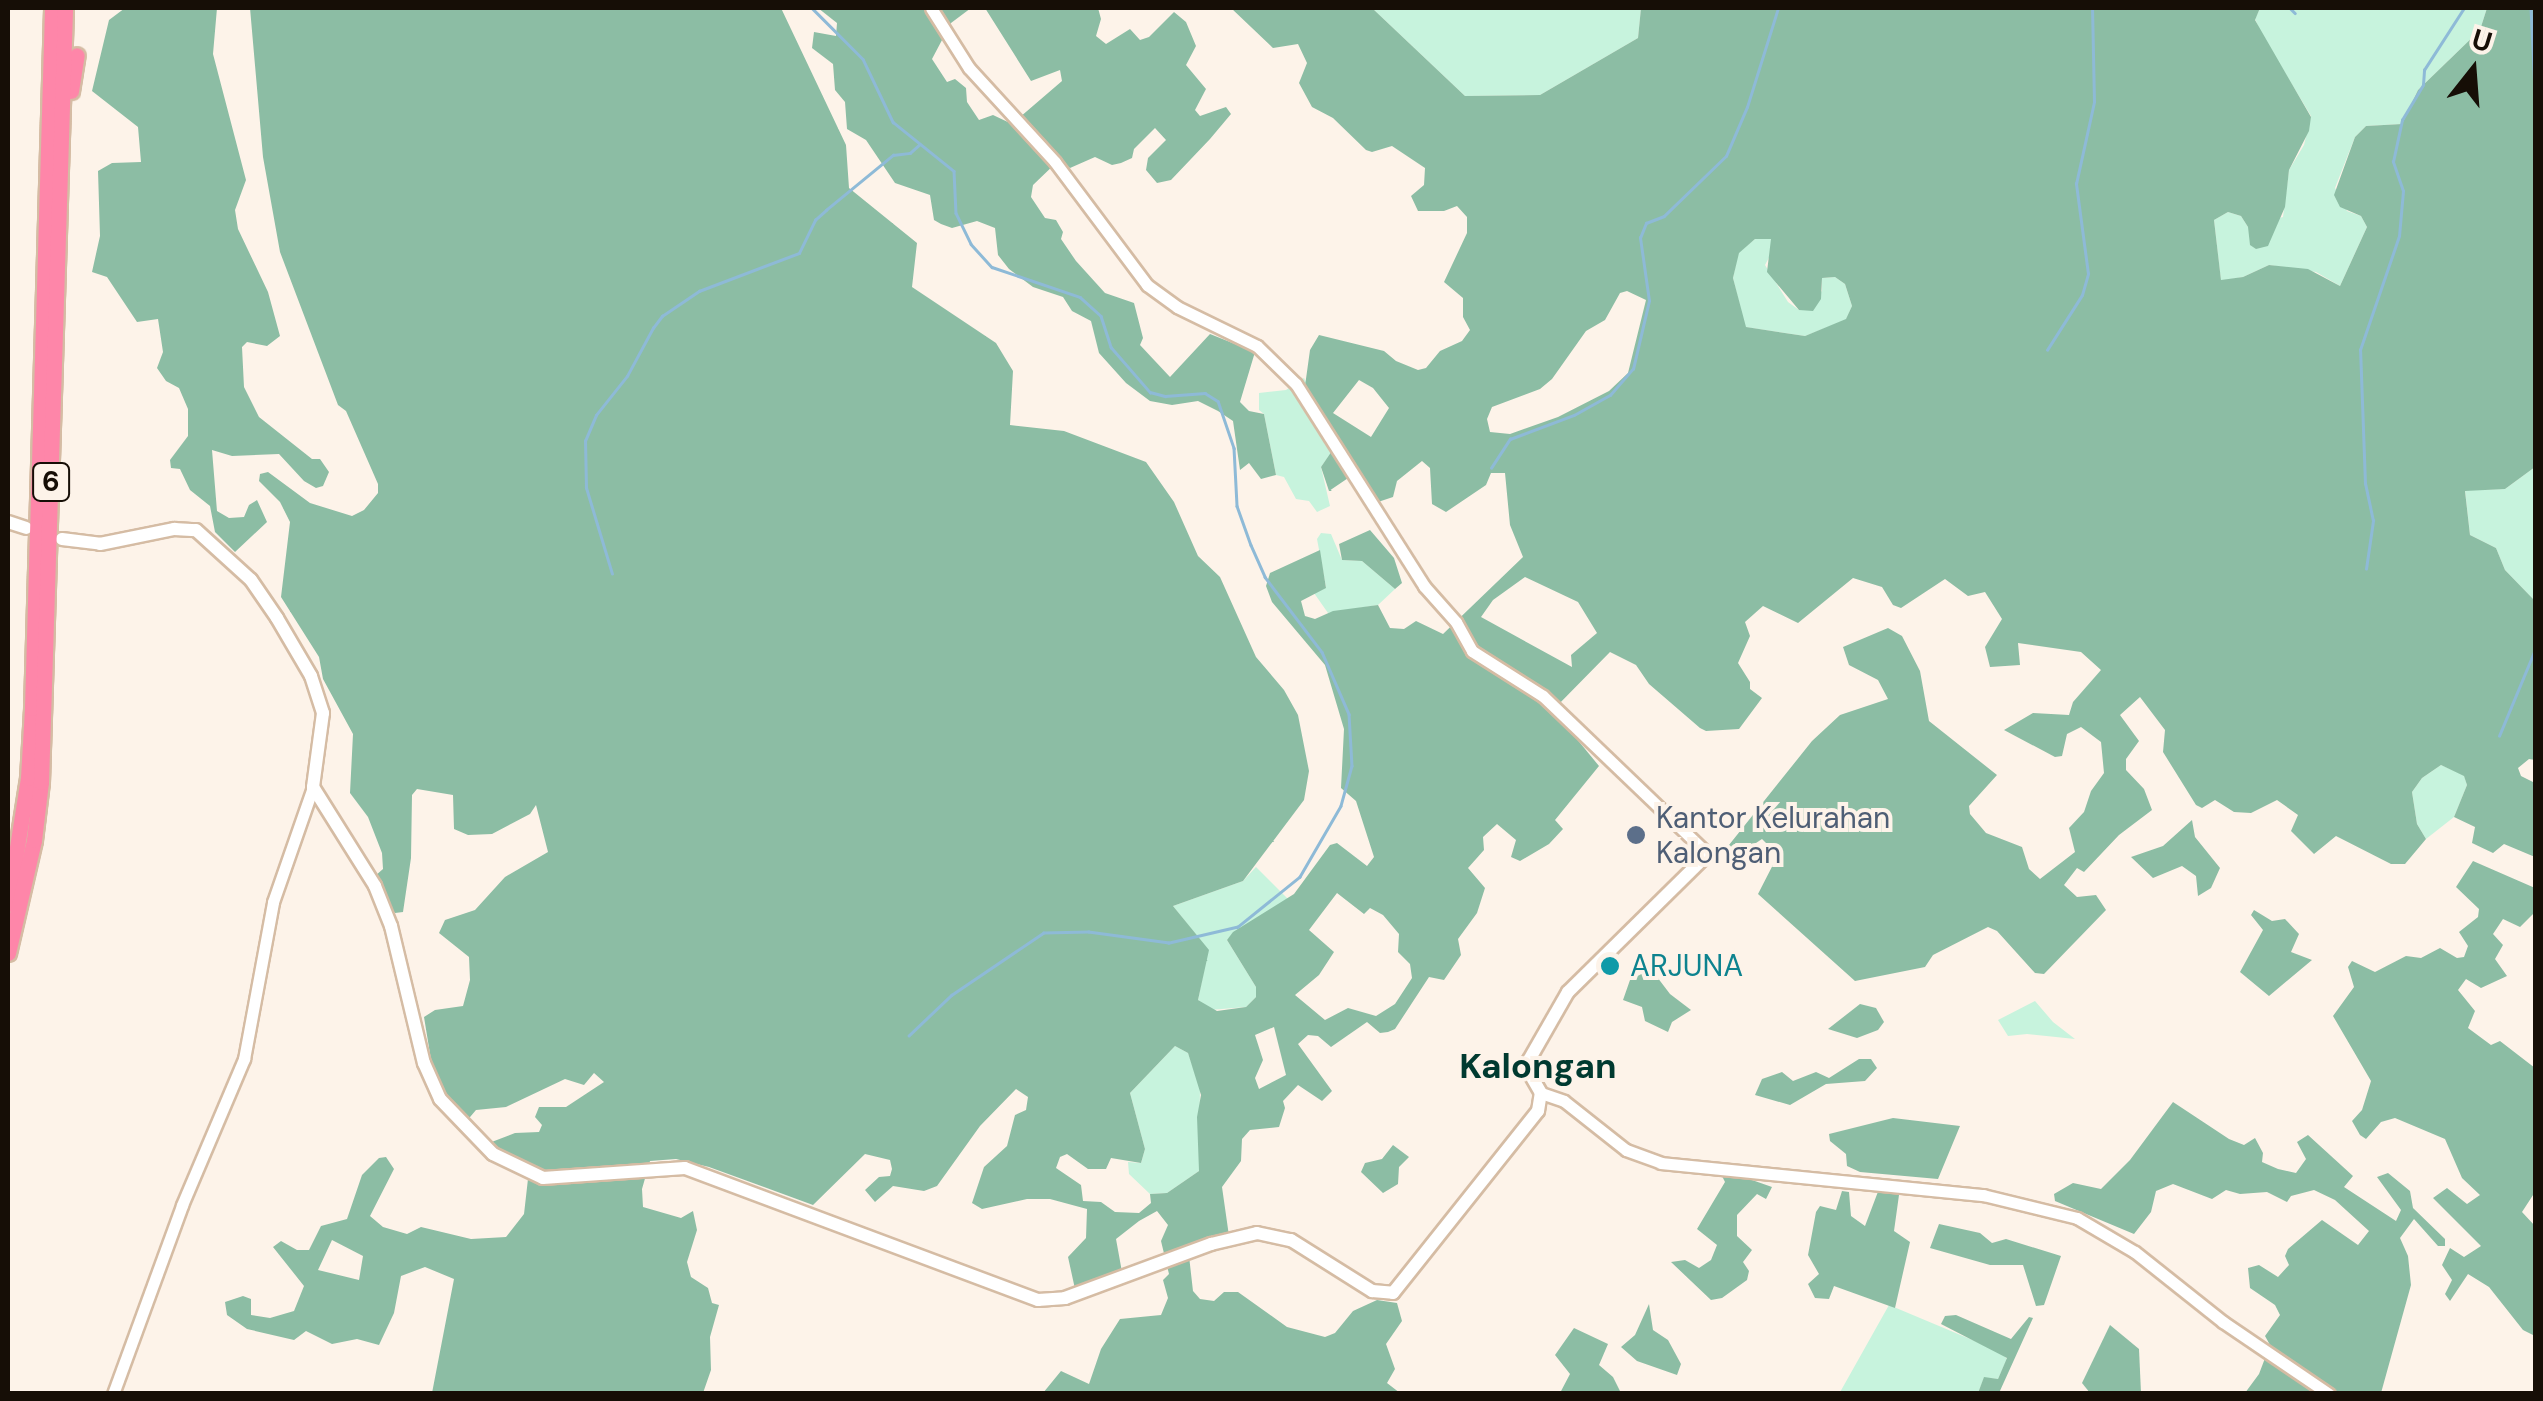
<!DOCTYPE html>
<html>
<head>
<meta charset="utf-8">
<style>
  body { margin:0 }
  #map { position:relative; width:2543px; height:1401px; overflow:hidden; background:#fdf3e9; font-family:"DM Sans",sans-serif }
  div>[style] { position:absolute }
  .green>* { inset:0; background:#c7f3dd }
  .forest>* { inset:0; background:#8cbda4 }
  .stream>* { height:2.5px; margin:-1.25px; padding:0 1.25px; transform-origin:1.25px; border-radius:1.25px; background:#8ebad7 }
  .roads { filter:drop-shadow(2px 0 #d5bca4) drop-shadow(-2px 0 #d5bca4) drop-shadow(0 2px #d5bca4) drop-shadow(0 -2px #d5bca4) }
  .tertiary>* { height:11px; margin:-5.5px; padding:0 5.5px; transform-origin:5.5px; border-radius:5.5px; background:#fff }
  .secondary>* { height:12px; margin:-6px; padding:0 6px; transform-origin:6px; border-radius:6px; background:#fff }
  .motorway>* { height:15px; margin:-7.5px; padding:0 7.5px; transform-origin:7.5px; border-radius:7.5px; background:#fe86a9 }
  .dots>* { width:28px; height:28px; translate:-50% -50%; box-sizing:border-box; border:5px solid #fdf3e9; border-radius:50% }
  span { translate:-50% -50%; white-space:nowrap; text-align:center; line-height:1.15; -webkit-text-stroke:8px #fdf3e9; paint-order:stroke }
  .shield-label span { padding:2px 8px; background:#fdf3e9; border:2px solid; border-radius:8px; -webkit-text-stroke-width:0 }
  .shield-label { font-size:28px; color:#160e06; font-weight:700 }
  .service-label { font-size:30px; color:#4e5e75 }
  .left { translate:0 -50%; text-align:left }
  .culture-label { font-size:30px; color:#0d838f }
  .quarter-label { font-size:35px; color:#003a30; font-weight:700 }
  .frame { position:absolute; inset:0; border:10px solid #160e06; pointer-events:none }
  .north { position:absolute; left:2423px; top:20px; width:100px; height:100px; -webkit-text-stroke:8px #fdf3e9; paint-order:stroke; rotate:17deg; font-size:28px; font-weight:700; line-height:40px; text-align:center; color:#160e06 }
  .north::after { content:''; display:block; margin:auto; width:35px; height:45px; background:#160e06; clip-path:polygon(50% 0,100% 100%,50% 72%,0 100%) }
</style>
</head>
<body>
<div id="map">
  <div class="green">
    <div style="clip-path:polygon(1372px 8px,1641px 8px,1638px 38px,1540px 95px,1465px 96px)"></div>
    <div style="clip-path:polygon(2260px 8px,2487px 8px,2480px 30px,2418px 90px,2402px 124px,2366px 126px,2355px 137px,2335px 188px,2347px 211px,2361px 216px,2367px 227px,2340px 286px,2316px 272px,2269px 265px,2243px 277px,2221px 281px,2214px 220px,2228px 212px,2241px 216px,2248px 227px,2283px 217px,2289px 170px,2304px 145px,2311px 116px,2261px 33px,2255px 19px)"></div>
    <div style="clip-path:polygon(1755px 239px,1771px 239px,1772px 252px,1765px 265px,1788px 302px,1799px 310px,1822px 291px,1822px 278px,1835px 277px,1845px 284px,1852px 306px,1846px 320px,1805px 336px,1745px 327px,1733px 278px,1738px 253px)"></div>
    <div style="clip-path:polygon(1304px 378px,1336px 446px,1321px 467px,1330px 506px,1317px 512px,1309px 501px,1296px 499px,1284px 477px,1276px 475px,1264px 414px,1259px 410px,1259px 393px,1286px 390px)"></div>
    <div style="clip-path:polygon(2535px 467px,2535px 601px,2505px 570px,2496px 548px,2470px 535px,2465px 490px,2505px 489px)"></div>
    <div style="clip-path:polygon(1321px 533px,1331px 534px,1342px 560px,1362px 561px,1395px 589px,1378px 605px,1328px 613px,1314px 593px,1326px 587px,1317px 539px)"></div>
    <div style="clip-path:polygon(2441px 765px,2464px 775px,2467px 785px,2454px 817px,2426px 839px,2417px 824px,2412px 792px,2422px 778px)"></div>
    <div style="clip-path:polygon(1256px 867px,1288px 899px,1227px 940px,1256px 987px,1256px 997px,1246px 1007px,1210px 1010px,1198px 1000px,1208px 950px,1173px 906px,1243px 881px)"></div>
    <div style="clip-path:polygon(2035px 1001px,2053px 1022px,2075px 1039px,2027px 1034px,2008px 1036px,1998px 1020px)"></div>
    <div style="clip-path:polygon(1175px 1046px,1188px 1053px,1200px 1087px,1199px 1171px,1167px 1193px,1150px 1194px,1129px 1174px,1128px 1162px,1141px 1163px,1145px 1149px,1130px 1093px)"></div>
    <div style="clip-path:polygon(1889px 1305px,2001px 1352px,2007px 1359px,1998px 1379px,1984px 1378px,1978px 1393px,1839px 1394px)"></div>
  </div>
  <div class="forest">
    <div style="clip-path:polygon(125px 8px,217px 8px,213px 54px,246px 180px,235px 210px,238px 229px,268px 292px,280px 336px,267px 346px,247px 342px,242px 347px,244px 387px,259px 417px,312px 459px,320px 459px,329px 472px,323px 486px,316px 488px,304px 481px,279px 454px,232px 456px,212px 450px,217px 511px,229px 518px,244px 517px,249px 505px,257px 500px,267px 522px,235px 552px,215px 532px,210px 506px,190px 490px,180px 469px,171px 468px,170px 460px,188px 436px,188px 409px,179px 388px,166px 381px,157px 368px,163px 352px,158px 319px,137px 322px,107px 277px,92px 272px,100px 236px,98px 171px,112px 163px,141px 162px,138px 127px,92px 91px,109px 20px)"></div>
    <div style="clip-path:polygon(evenodd,250px 8px,781px 8px,846px 145px,849px 188px,917px 243px,912px 287px,996px 343px,1013px 371px,1010px 425px,1064px 431px,1146px 462px,1174px 502px,1198px 556px,1220px 577px,1256px 657px,1284px 690px,1298px 715px,1309px 771px,1304px 800px,1243px 881px,1173px 906px,1209px 950px,1198px 1000px,1217px 1011px,1246px 1007px,1256px 997px,1256px 987px,1227px 940px,1233px 932px,1294px 894px,1330px 845px,1337px 843px,1367px 866px,1374px 857px,1356px 801px,1341px 788px,1344px 729px,1325px 665px,1272px 602px,1266px 586px,1270px 573px,1320px 550px,1326px 588px,1301px 601px,1305px 616px,1315px 619px,1333px 611px,1378px 605px,1390px 628px,1404px 629px,1416px 621px,1443px 634px,1523px 557px,1510px 525px,1505px 473px,1491px 473px,1486px 485px,1446px 512px,1432px 504px,1430px 468px,1422px 461px,1397px 481px,1393px 497px,1375px 503px,1357px 472px,1329px 491px,1321px 467px,1336px 445px,1305px 386px,1310px 350px,1319px 335px,1384px 351px,1396px 361px,1418px 370px,1426px 368px,1440px 351px,1462px 341px,1470px 330px,1463px 317px,1463px 298px,1444px 282px,1467px 233px,1467px 217px,1457px 206px,1444px 211px,1418px 211px,1411px 196px,1424px 185px,1425px 168px,1392px 146px,1372px 152px,1366px 150px,1333px 118px,1312px 107px,1299px 83px,1307px 63px,1298px 44px,1273px 48px,1231px 8px,1372px 8px,1465px 96px,1540px 95px,1638px 38px,1641px 8px,2260px 8px,2255px 20px,2311px 117px,2309px 131px,2289px 170px,2285px 207px,2268px 246px,2256px 249px,2250px 245px,2248px 227px,2241px 216px,2228px 212px,2214px 220px,2221px 280px,2243px 277px,2269px 265px,2308px 269px,2340px 286px,2367px 227px,2361px 216px,2340px 207px,2334px 195px,2355px 137px,2366px 126px,2402px 124px,2418px 90px,2480px 30px,2487px 8px,2535px 8px,2535px 467px,2505px 489px,2465px 491px,2470px 535px,2496px 548px,2505px 570px,2535px 601px,2535px 760px,2529px 759px,2518px 768px,2521px 776px,2535px 783px,2535px 857px,2504px 844px,2493px 853px,2472px 843px,2475px 827px,2454px 817px,2467px 785px,2464px 776px,2441px 765px,2422px 778px,2412px 792px,2417px 824px,2426px 839px,2405px 864px,2391px 864px,2336px 836px,2314px 854px,2291px 831px,2298px 815px,2277px 800px,2251px 813px,2234px 812px,2215px 800px,2202px 808px,2196px 805px,2163px 752px,2165px 730px,2140px 697px,2120px 715px,2139px 741px,2126px 759px,2126px 770px,2144px 789px,2152px 810px,2119px 835px,2084px 872px,2077px 868px,2064px 885px,2077px 897px,2096px 895px,2106px 910px,2044px 974px,2035px 973px,1997px 931px,1988px 927px,1933px 955px,1925px 967px,1855px 981px,1758px 894px,1778px 855px,1762px 839px,1732px 859px,1725px 850px,1812px 741px,1840px 715px,1888px 699px,1878px 680px,1849px 665px,1843px 647px,1888px 628px,1902px 636px,1920px 671px,1929px 721px,1997px 775px,1969px 806px,1970px 814px,1986px 833px,2022px 847px,2029px 869px,2040px 879px,2075px 852px,2069px 828px,2084px 812px,2091px 791px,2104px 773px,2101px 742px,2081px 727px,2067px 734px,2062px 756px,2055px 757px,2004px 730px,2033px 713px,2069px 715px,2073px 702px,2101px 670px,2081px 652px,2018px 643px,2020px 665px,1990px 667px,1985px 647px,2002px 619px,1985px 592px,1968px 596px,1945px 579px,1901px 608px,1893px 605px,1882px 587px,1853px 578px,1798px 623px,1763px 606px,1745px 622px,1750px 636px,1738px 663px,1750px 682px,1750px 689px,1762px 698px,1739px 729px,1706px 731px,1700px 728px,1649px 684px,1636px 665px,1610px 652px,1553px 710px,1599px 766px,1555px 820px,1563px 829px,1549px 844px,1520px 861px,1511px 857px,1516px 840px,1497px 824px,1483px 837px,1484px 850px,1468px 868px,1485px 888px,1477px 913px,1458px 939px,1461px 955px,1444px 980px,1429px 977px,1395px 1029px,1388px 1032px,1380px 1033px,1367px 1022px,1331px 1047px,1318px 1036px,1308px 1035px,1298px 1044px,1332px 1091px,1322px 1101px,1298px 1085px,1283px 1101px,1285px 1108px,1279px 1127px,1250px 1130px,1242px 1139px,1241px 1161px,1222px 1187px,1229px 1236px,1189px 1256px,1193px 1291px,1200px 1299px,1214px 1301px,1224px 1292px,1238px 1292px,1287px 1327px,1325px 1337px,1335px 1333px,1353px 1311px,1377px 1300px,1397px 1303px,1402px 1321px,1386px 1344px,1395px 1369px,1387px 1383px,1400px 1393px,1043px 1393px,1061px 1371px,1089px 1384px,1101px 1349px,1120px 1319px,1161px 1315px,1168px 1298px,1163px 1280px,1169px 1274px,1161px 1241px,1168px 1225px,1157px 1211px,1139px 1221px,1116px 1239px,1122px 1272px,1075px 1289px,1068px 1257px,1086px 1238px,1087px 1209px,1050px 1199px,1027px 1199px,982px 1209px,972px 1203px,984px 1167px,1007px 1146px,1015px 1115px,1026px 1110px,1028px 1097px,1016px 1089px,980px 1126px,937px 1186px,924px 1191px,893px 1186px,875px 1202px,865px 1190px,879px 1177px,890px 1176px,892px 1169px,890px 1160px,865px 1154px,813px 1205px,709px 1167px,676px 1159px,650px 1161px,642px 1189px,643px 1207px,681px 1218px,693px 1211px,697px 1230px,687px 1262px,691px 1277px,708px 1288px,712px 1303px,719px 1305px,710px 1337px,711px 1370px,703px 1393px,432px 1393px,454px 1279px,425px 1267px,401px 1276px,394px 1313px,379px 1345px,357px 1339px,332px 1344px,306px 1331px,294px 1340px,247px 1329px,227px 1315px,225px 1302px,243px 1296px,251px 1299px,251px 1315px,270px 1318px,294px 1311px,304px 1286px,273px 1247px,281px 1241px,297px 1250px,309px 1250px,321px 1226px,347px 1219px,362px 1175px,379px 1158px,386px 1157px,394px 1169px,370px 1216px,383px 1227px,407px 1234px,421px 1227px,471px 1239px,506px 1237px,524px 1214px,529px 1170px,489px 1143px,515px 1133px,539px 1132px,542px 1125px,535px 1117px,539px 1107px,566px 1107px,604px 1082px,594px 1073px,584px 1085px,565px 1079px,506px 1107px,476px 1110px,465px 1123px,448px 1103px,432px 1066px,424px 1017px,435px 1010px,463px 1006px,470px 980px,469px 957px,439px 933px,445px 920px,475px 910px,505px 877px,548px 852px,536px 805px,530px 814px,492px 834px,468px 835px,454px 829px,453px 795px,417px 789px,412px 795px,411px 858px,403px 912px,395px 913px,390px 907px,375px 876px,383px 869px,382px 853px,368px 817px,350px 793px,353px 734px,323px 679px,319px 657px,281px 597px,290px 522px,280px 502px,259px 481px,260px 474px,268px 472px,310px 503px,352px 516px,364px 510px,378px 493px,378px 484px,346px 411px,338px 405px,280px 252px,263px 157px,250px 8px,1755px 239px,1771px 239px,1767px 272px,1799px 310px,1813px 311px,1821px 299px,1822px 278px,1835px 277px,1845px 284px,1852px 306px,1846px 319px,1805px 336px,1746px 327px,1733px 278px,1739px 253px,1755px 239px,250px 8px,1627px 291px,1646px 300px,1628px 373px,1609px 391px,1558px 417px,1510px 434px,1490px 432px,1487px 419px,1492px 407px,1540px 389px,1552px 379px,1586px 331px,1605px 320px,1620px 293px,1627px 291px,250px 8px,1359px 380px,1373px 388px,1389px 408px,1371px 437px,1333px 413px,1359px 380px,250px 8px,1525px 577px,1578px 602px,1597px 633px,1571px 655px,1572px 667px,1481px 617px,1493px 600px,1525px 577px,250px 8px,1337px 893px,1364px 914px,1370px 908px,1383px 915px,1399px 934px,1398px 952px,1410px 964px,1412px 978px,1395px 1004px,1376px 1016px,1348px 1008px,1325px 1020px,1295px 995px,1319px 975px,1334px 952px,1309px 930px,1337px 893px,250px 8px,1274px 1027px,1286px 1075px,1259px 1089px,1255px 1078px,1263px 1060px,1255px 1035px,1274px 1027px,250px 8px,1175px 1046px,1188px 1053px,1201px 1095px,1197px 1117px,1199px 1171px,1167px 1193px,1150px 1194px,1151px 1203px,1139px 1213px,1115px 1212px,1101px 1202px,1083px 1201px,1081px 1185px,1056px 1168px,1060px 1157px,1067px 1154px,1088px 1169px,1106px 1169px,1111px 1158px,1141px 1163px,1145px 1149px,1130px 1093px,1175px 1046px,250px 8px,332px 1240px,363px 1256px,359px 1280px,318px 1270px,332px 1240px)"></div>
    <div style="clip-path:polygon(818px 8px,971px 8px,951px 23px,932px 59px,947px 82px,955px 79px,966px 88px,967px 102px,979px 120px,993px 115px,1012px 124px,1062px 81px,1060px 70px,1031px 81px,985px 8px,1098px 8px,1101px 19px,1096px 36px,1106px 44px,1130px 29px,1140px 40px,1149px 37px,1174px 12px,1186px 22px,1196px 46px,1186px 65px,1206px 89px,1195px 110px,1200px 116px,1226px 107px,1231px 114px,1210px 139px,1171px 180px,1157px 183px,1146px 170px,1148px 158px,1166px 140px,1155px 128px,1134px 149px,1132px 158px,1121px 163px,1112px 165px,1095px 157px,1070px 168px,1058px 161px,1033px 185px,1031px 197px,1045px 218px,1056px 220px,1063px 232px,1061px 239px,1076px 261px,1105px 293px,1134px 303px,1143px 338px,1140px 345px,1170px 377px,1210px 334px,1255px 352px,1240px 402px,1249px 411px,1264px 414px,1276px 475px,1261px 479px,1249px 463px,1240px 470px,1233px 421px,1218px 411px,1198px 401px,1172px 405px,1150px 401px,1126px 383px,1099px 353px,1091px 321px,1072px 311px,1063px 297px,1033px 287px,1009px 269px,998px 255px,995px 228px,977px 221px,952px 228px,941px 224px,934px 220px,930px 195px,895px 183px,866px 140px,847px 129px,845px 102px,835px 90px,833px 64px,812px 48px,814px 32px,836px 36px,837px 23px)"></div>
    <div style="clip-path:polygon(1370px 530px,1394px 558px,1402px 583px,1395px 589px,1362px 561px,1342px 560px,1339px 544px)"></div>
    <div style="clip-path:polygon(2192px 820px,2195px 837px,2220px 868px,2211px 888px,2198px 896px,2196px 876px,2182px 866px,2153px 878px,2131px 857px,2163px 846px)"></div>
    <div style="clip-path:polygon(2473px 861px,2535px 888px,2535px 912px,2520px 927px,2503px 919px,2493px 934px,2503px 945px,2495px 959px,2507px 976px,2481px 988px,2466px 979px,2458px 990px,2475px 1011px,2468px 1028px,2491px 1045px,2500px 1041px,2535px 1068px,2535px 1192px,2522px 1212px,2535px 1226px,2535px 1336px,2523px 1330px,2489px 1287px,2468px 1274px,2450px 1301px,2445px 1294px,2452px 1280px,2442px 1265px,2450px 1248px,2464px 1257px,2481px 1246px,2433px 1198px,2447px 1188px,2467px 1204px,2480px 1195px,2462px 1178px,2445px 1139px,2395px 1118px,2381px 1122px,2366px 1139px,2360px 1135px,2352px 1121px,2362px 1110px,2371px 1081px,2333px 1016px,2354px 987px,2348px 967px,2352px 961px,2375px 972px,2406px 956px,2421px 958px,2440px 948px,2457px 958px,2464px 957px,2468px 946px,2459px 932px,2478px 917px,2479px 909px,2456px 887px)"></div>
    <div style="clip-path:polygon(2254px 910px,2272px 921px,2285px 919px,2299px 934px,2291px 952px,2312px 960px,2269px 996px,2240px 972px,2263px 930px,2251px 915px)"></div>
    <div style="clip-path:polygon(1651px 969px,1670px 994px,1691px 1010px,1672px 1022px,1668px 1032px,1645px 1021px,1642px 1007px,1623px 1000px,1630px 980px)"></div>
    <div style="clip-path:polygon(1860px 1004px,1876px 1008px,1884px 1022px,1878px 1030px,1857px 1038px,1828px 1029px)"></div>
    <div style="clip-path:polygon(1859px 1059px,1871px 1059px,1877px 1068px,1865px 1081px,1826px 1084px,1790px 1105px,1755px 1095px,1762px 1079px,1782px 1072px,1793px 1081px,1816px 1072px,1829px 1078px)"></div>
    <div style="clip-path:polygon(2173px 1102px,2229px 1139px,2244px 1145px,2255px 1138px,2263px 1153px,2262px 1162px,2278px 1169px,2296px 1173px,2306px 1159px,2297px 1142px,2308px 1135px,2353px 1176px,2344px 1187px,2396px 1221px,2401px 1210px,2377px 1177px,2388px 1173px,2410px 1191px,2413px 1208px,2445px 1239px,2445px 1246px,2438px 1246px,2414px 1219px,2400px 1238px,2408px 1256px,2411px 1285px,2381px 1393px,2245px 1393px,2259px 1374px,2270px 1345px,2265px 1336px,2280px 1315px,2275px 1305px,2250px 1288px,2248px 1268px,2259px 1265px,2278px 1277px,2289px 1265px,2285px 1256px,2288px 1249px,2322px 1220px,2358px 1245px,2369px 1231px,2335px 1200px,2314px 1190px,2291px 1196px,2287px 1202px,2267px 1192px,2240px 1194px,2226px 1190px,2212px 1199px,2173px 1184px,2156px 1191px,2151px 1212px,2134px 1234px,2055px 1201px,2054px 1194px,2073px 1183px,2101px 1189px,2130px 1160px)"></div>
    <div style="clip-path:polygon(1893px 1118px,1960px 1126px,1938px 1179px,1860px 1172px,1847px 1166px,1846px 1154px,1830px 1141px,1829px 1134px)"></div>
    <div style="clip-path:polygon(1393px 1145px,1409px 1157px,1399px 1167px,1398px 1184px,1383px 1193px,1361px 1172px,1365px 1163px,1382px 1159px)"></div>
    <div style="clip-path:polygon(1732px 1173px,1772px 1187px,1766px 1199px,1757px 1194px,1737px 1215px,1737px 1236px,1752px 1250px,1743px 1262px,1749px 1271px,1747px 1280px,1722px 1298px,1711px 1300px,1671px 1262px,1685px 1260px,1699px 1268px,1711px 1260px,1717px 1245px,1697px 1229px,1725px 1182px,1721px 1174px)"></div>
    <div style="clip-path:polygon(1879px 1189px,1899px 1195px,1894px 1231px,1910px 1242px,1895px 1308px,1834px 1286px,1829px 1299px,1815px 1298px,1808px 1284px,1819px 1274px,1808px 1255px,1816px 1212px,1820px 1206px,1836px 1210px,1842px 1191px,1849px 1192px,1851px 1216px,1865px 1226px)"></div>
    <div style="clip-path:polygon(1939px 1224px,1980px 1233px,1992px 1243px,2006px 1239px,2061px 1256px,2044px 1305px,2036px 1306px,2023px 1265px,1990px 1265px,1930px 1248px)"></div>
    <div style="clip-path:polygon(1649px 1304px,1653px 1330px,1668px 1340px,1681px 1364px,1677px 1375px,1637px 1361px,1621px 1347px,1635px 1335px)"></div>
    <div style="clip-path:polygon(1956px 1315px,2011px 1339px,2029px 1317px,2033px 1318px,1999px 1393px,1978px 1393px,1984px 1377px,1998px 1379px,2007px 1358px,1941px 1324px,1945px 1316px)"></div>
    <div style="clip-path:polygon(2110px 1325px,2139px 1349px,2141px 1393px,2090px 1393px,2082px 1383px)"></div>
    <div style="clip-path:polygon(1574px 1328px,1608px 1344px,1599px 1365px,1613px 1377px,1621px 1393px,1560px 1393px,1570px 1374px,1555px 1355px)"></div>
  </div>
  <div class="stream">
    <div style="left:812px;top:8px;width:72px;rotate:45deg"></div>
    <div style="left:863px;top:59px;width:70px;rotate:64.5deg"></div>
    <div style="left:893px;top:122px;width:78px;rotate:38.8deg"></div>
    <div style="left:954px;top:171px;width:42px;rotate:87.3deg"></div>
    <div style="left:956px;top:213px;width:34px;rotate:64deg"></div>
    <div style="left:971px;top:244px;width:31px;rotate:48deg"></div>
    <div style="left:992px;top:267px;width:93px;rotate:18.8deg"></div>
    <div style="left:1080px;top:297px;width:28px;rotate:42deg"></div>
    <div style="left:1101px;top:316px;width:33px;rotate:72deg"></div>
    <div style="left:1111px;top:347px;width:60px;rotate:49.1deg"></div>
    <div style="left:1150px;top:392px;width:16px;rotate:15deg"></div>
    <div style="left:1165px;top:396px;width:40px;rotate:-4.3deg"></div>
    <div style="left:1205px;top:393px;width:15px;rotate:32deg"></div>
    <div style="left:1218px;top:401px;width:50px;rotate:71.2deg"></div>
    <div style="left:1234px;top:448px;width:58px;rotate:87deg"></div>
    <div style="left:1237px;top:506px;width:41px;rotate:70.3deg"></div>
    <div style="left:1251px;top:545px;width:35px;rotate:66deg"></div>
    <div style="left:1265px;top:577px;width:94px;rotate:52.8deg"></div>
    <div style="left:1322px;top:652px;width:68px;rotate:66.5deg"></div>
    <div style="left:1349px;top:714px;width:52px;rotate:86.7deg"></div>
    <div style="left:1352px;top:766px;width:41px;rotate:105.4deg"></div>
    <div style="left:1341px;top:806px;width:82px;rotate:120deg"></div>
    <div style="left:1300px;top:877px;width:80px;rotate:141.1deg"></div>
    <div style="left:1238px;top:927px;width:71px;rotate:166.9deg"></div>
    <div style="left:1169px;top:943px;width:81px;rotate:-172.2deg"></div>
    <div style="left:1089px;top:932px;width:45px;rotate:178.7deg"></div>
    <div style="left:1044px;top:933px;width:111px;rotate:146deg"></div>
    <div style="left:952px;top:995px;width:59px;rotate:136.4deg"></div>
    <div style="left:2290px;top:8px;width:7px;rotate:45deg"></div>
    <div style="left:2531px;top:8px;width:102px;rotate:87.2deg"></div>
    <div style="left:2047px;top:350px;width:65px;rotate:-57.5deg"></div>
    <div style="left:2082px;top:295px;width:22px;rotate:-74deg"></div>
    <div style="left:2088px;top:274px;width:91px;rotate:-97.6deg"></div>
    <div style="left:2076px;top:184px;width:84px;rotate:-77.6deg"></div>
    <div style="left:2094px;top:102px;width:94px;rotate:-91.2deg"></div>
    <div style="left:1491px;top:468px;width:35px;rotate:-57deg"></div>
    <div style="left:1510px;top:439px;width:68px;rotate:-20.6deg"></div>
    <div style="left:1574px;top:415px;width:41px;rotate:-29.1deg"></div>
    <div style="left:1610px;top:395px;width:35px;rotate:-49deg"></div>
    <div style="left:1633px;top:369px;width:70px;rotate:-76.8deg"></div>
    <div style="left:1649px;top:301px;width:64px;rotate:-98.1deg"></div>
    <div style="left:1640px;top:238px;width:16px;rotate:-68deg"></div>
    <div style="left:1646px;top:223px;width:19px;rotate:-21deg"></div>
    <div style="left:1664px;top:216px;width:86px;rotate:-44.1deg"></div>
    <div style="left:1726px;top:156px;width:53px;rotate:-66.8deg"></div>
    <div style="left:1747px;top:107px;width:104px;rotate:-72.6deg"></div>
    <div style="left:2366px;top:569px;width:49px;rotate:-81.7deg"></div>
    <div style="left:2373px;top:521px;width:38px;rotate:-102deg"></div>
    <div style="left:2365px;top:484px;width:134px;rotate:-92.1deg"></div>
    <div style="left:2360px;top:350px;width:120px;rotate:-71.1deg"></div>
    <div style="left:2399px;top:236px;width:45px;rotate:-84.9deg"></div>
    <div style="left:2403px;top:191px;width:31px;rotate:-109deg"></div>
    <div style="left:2393px;top:162px;width:43px;rotate:-77.9deg"></div>
    <div style="left:2402px;top:120px;width:41px;rotate:-59deg"></div>
    <div style="left:2423px;top:85px;width:15px;rotate:-86deg"></div>
    <div style="left:2424px;top:70px;width:74px;rotate:-57.2deg"></div>
    <div style="left:612px;top:574px;width:90px;rotate:-106.8deg"></div>
    <div style="left:586px;top:488px;width:47px;rotate:-91.2deg"></div>
    <div style="left:585px;top:441px;width:28px;rotate:-67deg"></div>
    <div style="left:596px;top:415px;width:50px;rotate:-51.5deg"></div>
    <div style="left:627px;top:376px;width:55px;rotate:-61.6deg"></div>
    <div style="left:653px;top:328px;width:15px;rotate:-53deg"></div>
    <div style="left:662px;top:316px;width:45px;rotate:-34deg"></div>
    <div style="left:699px;top:291px;width:107px;rotate:-20.8deg"></div>
    <div style="left:799px;top:253px;width:37px;rotate:-64deg"></div>
    <div style="left:815px;top:220px;width:15px;rotate:-42deg"></div>
    <div style="left:826px;top:210px;width:87px;rotate:-39.4deg"></div>
    <div style="left:893px;top:155px;width:17px;rotate:-7deg"></div>
    <div style="left:910px;top:153px;width:13px;rotate:-42deg"></div>
    <div style="left:2499px;top:736px;width:96px;rotate:-67.4deg"></div>
  </div>
  <div class="roads">
    <div class="tertiary">
      <div style="left:931px;top:8px;width:71px;rotate:57.7deg"></div>
      <div style="left:969px;top:68px;width:127px;rotate:47.5deg"></div>
      <div style="left:1055px;top:162px;width:154px;rotate:53.2deg"></div>
      <div style="left:1147px;top:285px;width:37px;rotate:36deg"></div>
      <div style="left:1177px;top:307px;width:89px;rotate:26deg"></div>
      <div style="left:1257px;top:346px;width:54px;rotate:44.3deg"></div>
      <div style="left:1296px;top:384px;width:239px;rotate:57.6deg"></div>
      <div style="left:1424px;top:586px;width:48px;rotate:48.4deg"></div>
      <div style="left:1456px;top:622px;width:33px;rotate:61deg"></div>
      <div style="left:1472px;top:651px;width:84px;rotate:32.4deg"></div>
      <div style="left:1543px;top:696px;width:228px;rotate:43.8deg"></div>
      <div style="left:1541px;top:1093px;width:24px;rotate:19deg"></div>
      <div style="left:1564px;top:1101px;width:79px;rotate:38.3deg"></div>
      <div style="left:1626px;top:1150px;width:37px;rotate:20deg"></div>
      <div style="left:1661px;top:1163px;width:324px;rotate:5.7deg"></div>
      <div style="left:1983px;top:1195px;width:97px;rotate:13.7deg"></div>
      <div style="left:2077px;top:1218px;width:67px;rotate:30.4deg"></div>
      <div style="left:2135px;top:1252px;width:112px;rotate:38.5deg"></div>
      <div style="left:2223px;top:1322px;width:128px;rotate:34.2deg"></div>
      <div style="left:113px;top:1394px;width:201px;rotate:-69.9deg"></div>
      <div style="left:182px;top:1205px;width:159px;rotate:-67deg"></div>
      <div style="left:244px;top:1059px;width:160px;rotate:-79.5deg"></div>
      <div style="left:273px;top:902px;width:122px;rotate:-70.8deg"></div>
    </div>
    <div class="secondary">
      <div style="left:8px;top:522px;width:19px;rotate:18deg"></div>
      <div style="left:62px;top:539px;width:38px;rotate:7deg"></div>
      <div style="left:100px;top:544px;width:76px;rotate:-11.5deg"></div>
      <div style="left:174px;top:529px;width:22px;rotate:3deg"></div>
      <div style="left:196px;top:530px;width:74px;rotate:42.3deg"></div>
      <div style="left:251px;top:580px;width:46px;rotate:55.6deg"></div>
      <div style="left:277px;top:618px;width:67px;rotate:59.6deg"></div>
      <div style="left:311px;top:676px;width:39px;rotate:72deg"></div>
      <div style="left:323px;top:713px;width:75px;rotate:97.7deg"></div>
      <div style="left:313px;top:787px;width:117px;rotate:57.9deg"></div>
      <div style="left:375px;top:886px;width:43px;rotate:68.2deg"></div>
      <div style="left:391px;top:926px;width:141px;rotate:76.5deg"></div>
      <div style="left:424px;top:1063px;width:39px;rotate:66deg"></div>
      <div style="left:440px;top:1099px;width:76px;rotate:46.1deg"></div>
      <div style="left:493px;top:1154px;width:55px;rotate:25.6deg"></div>
      <div style="left:543px;top:1178px;width:142px;rotate:-4deg"></div>
      <div style="left:685px;top:1168px;width:377px;rotate:20.5deg"></div>
      <div style="left:1038px;top:1300px;width:27px;rotate:-4deg"></div>
      <div style="left:1065px;top:1298px;width:156px;rotate:-20.3deg"></div>
      <div style="left:1211px;top:1244px;width:47px;rotate:-13.4deg"></div>
      <div style="left:1257px;top:1233px;width:35px;rotate:12deg"></div>
      <div style="left:1291px;top:1240px;width:96px;rotate:32.2deg"></div>
      <div style="left:1372px;top:1291px;width:21px;rotate:5deg"></div>
      <div style="left:1393px;top:1293px;width:233px;rotate:-51.5deg"></div>
      <div style="left:1538px;top:1111px;width:18px;rotate:-81deg"></div>
      <div style="left:1541px;top:1093px;width:22px;rotate:-120deg"></div>
      <div style="left:1530px;top:1074px;width:14px;rotate:-94deg"></div>
      <div style="left:1529px;top:1060px;width:78px;rotate:-60.2deg"></div>
      <div style="left:1568px;top:992px;width:197px;rotate:-44.6deg"></div>
    </div>
    <div class="motorway">
      <div style="left:71px;top:91px;width:36px;rotate:-81deg"></div>
      <div style="left:8px;top:904px;width:128px;rotate:-81deg"></div>
      <div style="left:28px;top:778px;width:70px;rotate:-86.7deg"></div>
      <div style="left:32px;top:708px;width:700px;rotate:-88.36deg"></div>
      <div style="left:8px;top:953px;width:116px;rotate:-77deg"></div>
      <div style="left:34px;top:840px;width:58px;rotate:-83.1deg"></div>
      <div style="left:41px;top:782px;width:774px;rotate:-88.22deg"></div>
    </div>
  </div>
  <div class="dots">
    <div style="left:1636px;top:835px;background:#5c6f8a"></div>
    <div style="left:1610px;top:966px;background:#0f9aa8"></div>
  </div>
  <div class="shield-label">
    <span style="left:51px;top:482px">6</span>
  </div>
  <div class="service-label">
    <span class="left" style="left:1656px;top:835px">Kantor Kelurahan<br>Kalongan</span>
  </div>
  <div class="culture-label">
    <span class="left" style="left:1630px;top:966px">ARJUNA</span>
  </div>
  <div class="quarter-label">
    <span style="left:1538px;top:1066px">Kalongan</span>
  </div>
  <div class="frame"></div>
  <div class="north">U</div>
</div>
</body>
</html>
